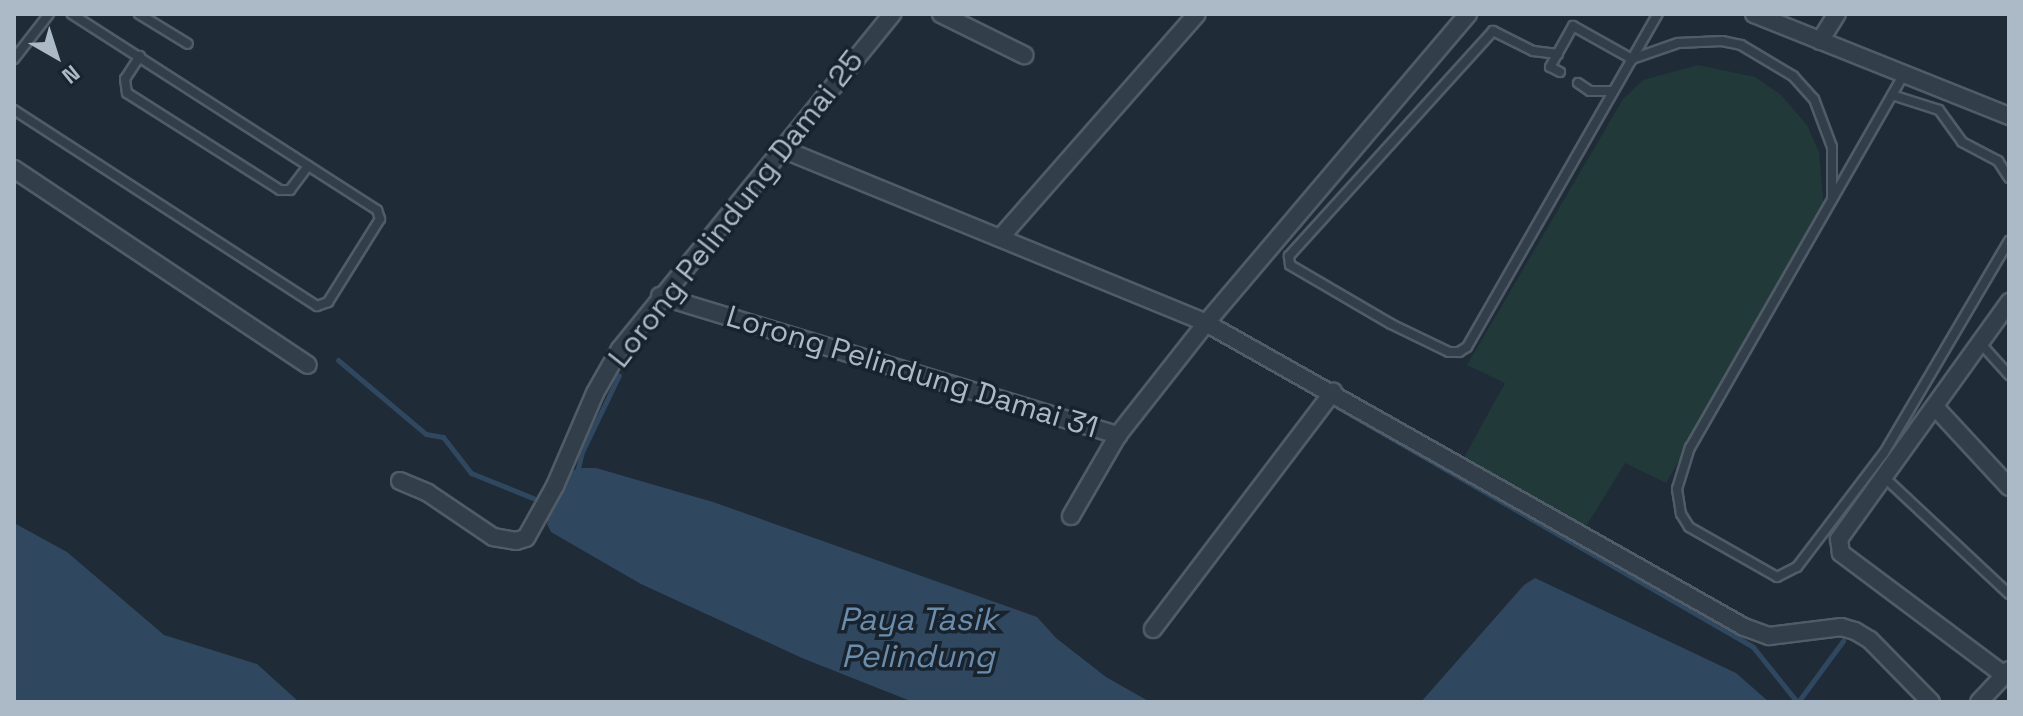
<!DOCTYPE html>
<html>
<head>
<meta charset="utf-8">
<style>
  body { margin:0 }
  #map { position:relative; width:2023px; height:716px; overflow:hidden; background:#1f2c38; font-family:"Space Grotesk",sans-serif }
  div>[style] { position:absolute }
  .green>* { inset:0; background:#213939 }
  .water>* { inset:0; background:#2f485f }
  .stream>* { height:5px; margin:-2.5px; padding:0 2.5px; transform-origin:2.5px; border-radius:2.5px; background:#2f485f }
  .roads { filter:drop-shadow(2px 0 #505c67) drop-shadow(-2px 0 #505c67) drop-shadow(0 2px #505c67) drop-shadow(0 -2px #505c67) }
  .service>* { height:8px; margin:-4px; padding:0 4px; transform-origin:4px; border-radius:4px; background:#323e49 }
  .minor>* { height:16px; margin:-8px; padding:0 8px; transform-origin:8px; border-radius:8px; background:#323e49 }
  span { translate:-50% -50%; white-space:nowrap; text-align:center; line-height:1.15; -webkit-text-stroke:7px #18232d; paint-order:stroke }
  .street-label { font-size:30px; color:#acb9c6 }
  .water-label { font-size:32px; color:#6b8dab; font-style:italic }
  .frame { position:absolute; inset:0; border:16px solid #acb9c6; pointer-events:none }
  .north { position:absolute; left:16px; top:16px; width:80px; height:80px; -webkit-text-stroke:6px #18232d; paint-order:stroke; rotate:141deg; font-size:22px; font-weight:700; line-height:32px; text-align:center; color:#acb9c6 }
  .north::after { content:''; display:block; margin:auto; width:28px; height:36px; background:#acb9c6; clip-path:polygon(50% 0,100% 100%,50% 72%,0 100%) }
</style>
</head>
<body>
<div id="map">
  <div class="green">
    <div style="clip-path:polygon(1698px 65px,1755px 77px,1781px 95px,1807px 125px,1819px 152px,1824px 213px,1666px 483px,1625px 463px,1585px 528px,1461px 463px,1505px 383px,1467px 365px,1623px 99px,1643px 80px)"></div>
  </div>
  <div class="water">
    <div style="clip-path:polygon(578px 468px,596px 468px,713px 502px,1037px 617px,1056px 638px,1106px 677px,1150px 702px,913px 702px,802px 658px,641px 584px,551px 532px,547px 524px,550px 512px,572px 471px)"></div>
    <div style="clip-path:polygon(14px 523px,67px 552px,164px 635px,257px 664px,299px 702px,14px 702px)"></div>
    <div style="clip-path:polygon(1535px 578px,1736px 673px,1769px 702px,1421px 702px,1524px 585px)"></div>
  </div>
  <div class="stream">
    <div style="left:338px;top:360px;width:115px;rotate:40.1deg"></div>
    <div style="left:426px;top:434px;width:17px;rotate:10deg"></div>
    <div style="left:443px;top:437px;width:46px;rotate:52.1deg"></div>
    <div style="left:471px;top:473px;width:67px;rotate:22deg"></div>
    <div style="left:1336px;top:406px;width:482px;rotate:30deg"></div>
    <div style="left:1753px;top:647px;width:70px;rotate:51.3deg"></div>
    <div style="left:578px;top:468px;width:16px;rotate:-76deg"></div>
    <div style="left:582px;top:452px;width:85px;rotate:-64.3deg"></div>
    <div style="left:1798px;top:702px;width:76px;rotate:-53.6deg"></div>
  </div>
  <div class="roads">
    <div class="service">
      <div style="left:139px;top:14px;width:57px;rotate:31.5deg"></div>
      <div style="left:1558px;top:54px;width:25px;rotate:-173deg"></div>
      <div style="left:1533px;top:51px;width:45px;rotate:-153.4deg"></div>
      <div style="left:1493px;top:31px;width:304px;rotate:132.2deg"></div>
      <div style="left:1289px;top:256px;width:9px;rotate:84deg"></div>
      <div style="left:1290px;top:265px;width:117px;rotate:30.3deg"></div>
      <div style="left:1391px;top:324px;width:64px;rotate:25.8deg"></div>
      <div style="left:1449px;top:352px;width:10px"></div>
      <div style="left:1459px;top:352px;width:9px;rotate:-32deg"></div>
      <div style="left:1467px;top:347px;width:384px;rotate:-60.2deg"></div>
      <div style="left:140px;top:56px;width:27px;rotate:123deg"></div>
      <div style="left:125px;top:79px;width:14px;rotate:82deg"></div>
      <div style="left:127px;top:93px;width:181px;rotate:32.4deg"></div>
      <div style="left:280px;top:190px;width:10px"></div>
      <div style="left:290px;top:190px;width:30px;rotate:-53deg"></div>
      <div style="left:14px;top:59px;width:57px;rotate:-52.1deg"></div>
      <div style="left:1560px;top:72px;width:11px;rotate:-153deg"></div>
      <div style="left:1550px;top:67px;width:47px;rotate:-60.7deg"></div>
      <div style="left:1573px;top:26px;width:68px;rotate:29.2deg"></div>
      <div style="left:1632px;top:59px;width:49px;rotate:-19.2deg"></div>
      <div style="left:1678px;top:43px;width:44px;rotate:-2.6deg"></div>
      <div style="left:1722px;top:41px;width:19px;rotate:12deg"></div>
      <div style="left:1741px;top:45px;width:61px;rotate:30.8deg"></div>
      <div style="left:1793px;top:76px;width:31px;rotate:48deg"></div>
      <div style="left:1814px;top:99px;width:51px;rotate:69.4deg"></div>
      <div style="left:1832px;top:147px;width:51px;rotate:90deg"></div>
      <div style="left:1904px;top:74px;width:430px;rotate:119.8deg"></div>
      <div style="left:1690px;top:447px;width:44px;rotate:107.2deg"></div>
      <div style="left:1677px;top:489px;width:25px;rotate:81deg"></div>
      <div style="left:1681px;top:514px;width:15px;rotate:58deg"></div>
      <div style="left:1689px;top:527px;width:101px;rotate:29.6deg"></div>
      <div style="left:1777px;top:577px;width:22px;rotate:-27deg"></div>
      <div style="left:1797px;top:567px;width:143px;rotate:-52.7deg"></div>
      <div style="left:1884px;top:453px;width:246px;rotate:-59.5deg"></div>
      <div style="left:1578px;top:83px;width:14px;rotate:34deg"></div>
      <div style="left:1590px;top:91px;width:23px"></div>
      <div style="left:1892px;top:95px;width:49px;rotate:17.7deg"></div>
      <div style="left:1939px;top:110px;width:39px;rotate:54deg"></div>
      <div style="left:1962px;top:142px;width:41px;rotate:27.8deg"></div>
      <div style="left:1998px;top:161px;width:20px;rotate:57deg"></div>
      <div style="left:14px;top:110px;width:361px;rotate:32.9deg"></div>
      <div style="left:317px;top:306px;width:12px;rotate:-20deg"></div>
      <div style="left:328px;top:302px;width:98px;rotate:-57.9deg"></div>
      <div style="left:380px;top:219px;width:9px;rotate:-108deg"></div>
      <div style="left:377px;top:210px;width:363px;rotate:-147.3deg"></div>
      <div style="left:1981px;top:344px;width:42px;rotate:47.9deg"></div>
      <div style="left:1884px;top:477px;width:171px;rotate:43.1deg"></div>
    </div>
    <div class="minor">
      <div style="left:941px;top:14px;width:93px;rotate:26.3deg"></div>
      <div style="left:1754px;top:14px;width:275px;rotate:21.8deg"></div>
      <div style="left:1820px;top:41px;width:32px;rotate:-58deg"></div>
      <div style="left:780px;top:148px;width:461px;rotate:22.3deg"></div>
      <div style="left:1206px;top:323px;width:618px;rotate:29.47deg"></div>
      <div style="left:1744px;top:627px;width:27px;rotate:20deg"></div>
      <div style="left:1769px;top:636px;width:73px;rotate:-7.1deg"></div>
      <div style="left:1841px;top:627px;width:15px;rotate:16deg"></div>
      <div style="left:1855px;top:631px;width:17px;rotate:31deg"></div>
      <div style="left:1870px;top:640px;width:87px;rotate:45.5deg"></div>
      <div style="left:14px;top:169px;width:353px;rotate:33.7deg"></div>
      <div style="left:1000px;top:238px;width:298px;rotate:-48.7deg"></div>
      <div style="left:660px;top:296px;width:479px;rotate:16.9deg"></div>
      <div style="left:1935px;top:407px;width:109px;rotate:47.2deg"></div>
      <div style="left:400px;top:481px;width:30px;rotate:23deg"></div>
      <div style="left:428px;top:493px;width:78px;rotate:34.1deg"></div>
      <div style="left:493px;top:537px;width:23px;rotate:10deg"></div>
      <div style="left:516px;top:541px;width:10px;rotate:-17deg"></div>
      <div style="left:526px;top:538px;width:60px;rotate:-60.9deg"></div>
      <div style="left:555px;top:486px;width:101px;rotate:-66.7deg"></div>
      <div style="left:595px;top:393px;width:51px;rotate:-60.4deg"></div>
      <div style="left:620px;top:349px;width:432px;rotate:-50.9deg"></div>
      <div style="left:1071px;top:516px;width:94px;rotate:-59.9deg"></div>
      <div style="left:1118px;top:435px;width:142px;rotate:-51.8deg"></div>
      <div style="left:1206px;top:323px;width:405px;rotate:-49.7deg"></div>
      <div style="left:1153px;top:629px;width:298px;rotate:-52.8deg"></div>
      <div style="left:2004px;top:675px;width:204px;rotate:-143.2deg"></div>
      <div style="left:1841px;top:553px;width:14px;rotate:-98deg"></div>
      <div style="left:1839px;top:539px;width:292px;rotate:-54.3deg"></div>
      <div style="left:1979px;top:702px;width:44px;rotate:-46.8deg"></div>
    </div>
  </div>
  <div class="street-label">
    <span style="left:736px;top:209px;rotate:-52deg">Lorong Pelindung Damai 25</span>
    <span style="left:912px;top:372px;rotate:17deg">Lorong Pelindung Damai 31</span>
  </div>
  <div class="water-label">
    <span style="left:918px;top:638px">Paya Tasik<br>Pelindung</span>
  </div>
  <div class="frame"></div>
  <div class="north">N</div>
</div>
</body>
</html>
